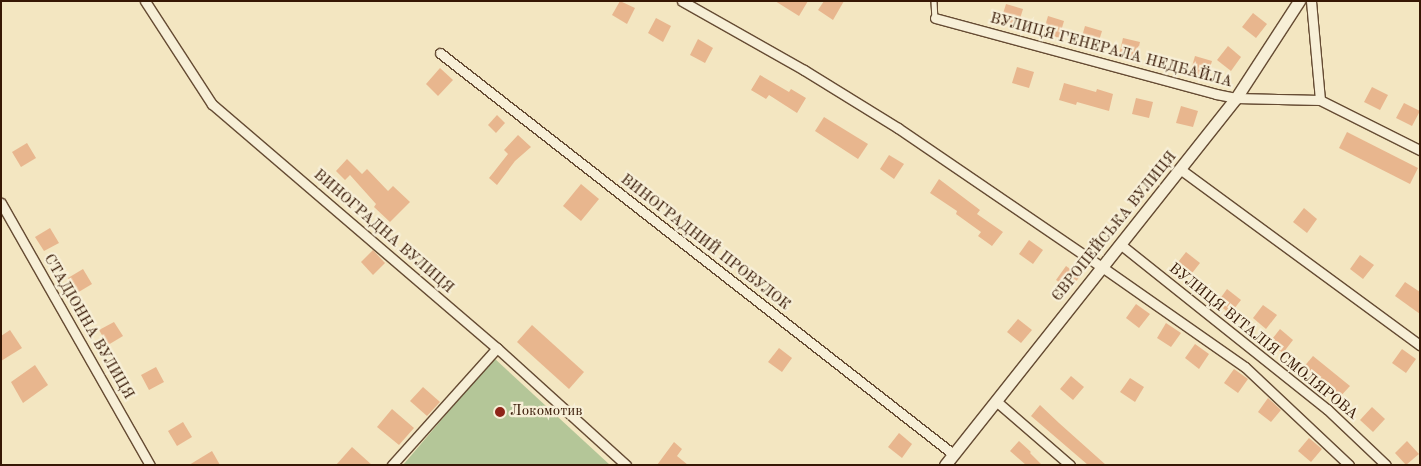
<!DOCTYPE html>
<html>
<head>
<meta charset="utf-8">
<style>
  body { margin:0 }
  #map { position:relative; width:1421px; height:466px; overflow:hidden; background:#f3e6c1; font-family:"Old Standard TT",serif }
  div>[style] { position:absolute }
  .green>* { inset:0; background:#b4c698 }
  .building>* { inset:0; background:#e8b68e }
  .roads { filter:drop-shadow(1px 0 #654b33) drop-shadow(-1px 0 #654b33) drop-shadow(0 1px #654b33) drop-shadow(0 -1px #654b33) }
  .service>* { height:4.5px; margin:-2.25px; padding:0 2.25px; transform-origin:2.25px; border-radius:2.25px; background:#f7efd7 }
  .minor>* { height:9px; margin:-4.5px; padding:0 4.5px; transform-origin:4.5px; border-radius:4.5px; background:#f7efd7 }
  .tertiary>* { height:11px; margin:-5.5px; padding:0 5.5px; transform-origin:5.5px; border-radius:5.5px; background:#f7efd7 }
  .dots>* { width:14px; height:14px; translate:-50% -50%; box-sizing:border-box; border:2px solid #f7efd7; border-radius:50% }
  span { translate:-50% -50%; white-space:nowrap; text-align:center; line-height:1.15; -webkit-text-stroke:4.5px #f7efd7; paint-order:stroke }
  .street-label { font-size:15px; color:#361704 }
  .poi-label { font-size:15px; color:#361704 }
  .left { translate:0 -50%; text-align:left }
  .frame { position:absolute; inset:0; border:2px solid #361704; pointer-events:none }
</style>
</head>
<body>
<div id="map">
  <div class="green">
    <div style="clip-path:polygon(494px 358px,610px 465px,403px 465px)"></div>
  </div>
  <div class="building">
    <div style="clip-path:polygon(620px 1px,635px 8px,627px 24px,612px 15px)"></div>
    <div style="clip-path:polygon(775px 1px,808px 1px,799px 16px)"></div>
    <div style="clip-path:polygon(824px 1px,844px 1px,833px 20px,818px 10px)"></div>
    <div style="clip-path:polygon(1006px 4px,1023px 9px,1018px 25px,1001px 20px)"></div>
    <div style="clip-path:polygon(1253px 13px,1267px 24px,1256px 38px,1242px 27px)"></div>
    <div style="clip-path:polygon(1048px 16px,1064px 21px,1059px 38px,1043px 33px)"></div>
    <div style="clip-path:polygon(656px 18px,671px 26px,663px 42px,648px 33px)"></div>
    <div style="clip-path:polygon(1085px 26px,1102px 31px,1097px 47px,1080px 43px)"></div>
    <div style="clip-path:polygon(1123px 38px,1140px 42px,1136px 59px,1119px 55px)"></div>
    <div style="clip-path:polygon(698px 39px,713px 48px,705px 63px,690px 55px)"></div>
    <div style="clip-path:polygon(1228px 46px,1241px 57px,1231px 71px,1217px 60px)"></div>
    <div style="clip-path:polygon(1195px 56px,1212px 61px,1207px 77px,1190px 73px)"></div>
    <div style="clip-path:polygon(1017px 67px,1034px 72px,1029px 88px,1012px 83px)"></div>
    <div style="clip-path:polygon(440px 68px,453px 80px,438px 96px,426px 84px)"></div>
    <div style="clip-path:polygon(760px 75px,789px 92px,791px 89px,806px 98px,797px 113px,769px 95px,766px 99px,751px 90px)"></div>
    <div style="clip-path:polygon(1064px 83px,1096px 92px,1097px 89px,1113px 94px,1109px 111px,1077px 102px,1076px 105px,1059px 100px)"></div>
    <div style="clip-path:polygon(1372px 87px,1388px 95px,1380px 110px,1364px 102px)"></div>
    <div style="clip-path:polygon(1136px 98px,1153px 102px,1149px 118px,1132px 114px)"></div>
    <div style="clip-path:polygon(1404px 103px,1420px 111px,1412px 126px,1396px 118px)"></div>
    <div style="clip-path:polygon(1181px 106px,1198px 111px,1193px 127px,1176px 123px)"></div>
    <div style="clip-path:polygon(497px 115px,505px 123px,496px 133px,488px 125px)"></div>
    <div style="clip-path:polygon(824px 117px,868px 144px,858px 159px,815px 131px)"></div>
    <div style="clip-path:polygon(1347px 132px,1418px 168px,1410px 184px,1339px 148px)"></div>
    <div style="clip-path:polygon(518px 135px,531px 147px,515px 161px,497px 185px,489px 178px,508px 154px,504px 150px)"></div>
    <div style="clip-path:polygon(27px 143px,36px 158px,21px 167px,12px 152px)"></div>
    <div style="clip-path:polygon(889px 155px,904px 164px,894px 179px,880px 169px)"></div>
    <div style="clip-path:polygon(347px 159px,362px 174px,367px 169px,388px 191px,393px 186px,410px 202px,390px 222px,374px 207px,376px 204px,350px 175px,345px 180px,336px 171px)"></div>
    <div style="clip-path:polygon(939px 179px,980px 210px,977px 214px,1003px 232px,992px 246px,978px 236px,981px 232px,956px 214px,957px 211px,930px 193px)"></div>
    <div style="clip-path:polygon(581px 184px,599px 199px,581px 221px,563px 206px)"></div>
    <div style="clip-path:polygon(1304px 208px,1317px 219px,1307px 233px,1293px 222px)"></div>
    <div style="clip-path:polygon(50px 228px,59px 243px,44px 251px,35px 237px)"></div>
    <div style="clip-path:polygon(1029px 240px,1043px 250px,1033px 264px,1019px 254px)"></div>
    <div style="clip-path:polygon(373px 250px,385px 263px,373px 275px,361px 262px)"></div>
    <div style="clip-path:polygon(1186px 252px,1200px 263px,1189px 277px,1175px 266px)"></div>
    <div style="clip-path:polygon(1360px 255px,1374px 265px,1363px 279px,1350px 269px)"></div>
    <div style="clip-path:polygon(1066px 266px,1080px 276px,1070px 290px,1056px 280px)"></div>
    <div style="clip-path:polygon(83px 269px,92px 284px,77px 293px,68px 278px)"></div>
    <div style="clip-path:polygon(1405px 282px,1420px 292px,1420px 314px,1395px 296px)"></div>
    <div style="clip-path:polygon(1227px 289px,1241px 300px,1230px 314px,1217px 303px)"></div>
    <div style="clip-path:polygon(1136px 304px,1150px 314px,1139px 328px,1126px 318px)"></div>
    <div style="clip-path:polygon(1263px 305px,1277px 315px,1266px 329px,1253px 318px)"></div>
    <div style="clip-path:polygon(1018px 319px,1032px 330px,1021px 343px,1007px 332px)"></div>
    <div style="clip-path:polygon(114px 322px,123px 336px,108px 345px,99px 330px)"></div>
    <div style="clip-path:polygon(1166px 323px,1181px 333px,1171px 347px,1157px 338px)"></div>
    <div style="clip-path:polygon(532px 325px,584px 372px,569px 389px,517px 342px)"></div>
    <div style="clip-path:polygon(1280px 329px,1293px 340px,1283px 353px,1269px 343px)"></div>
    <div style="clip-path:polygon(10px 330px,22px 348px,1px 361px,1px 336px)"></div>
    <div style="clip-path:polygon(1195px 344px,1209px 354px,1199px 369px,1185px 358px)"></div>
    <div style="clip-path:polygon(779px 348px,792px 358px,782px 372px,768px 362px)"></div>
    <div style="clip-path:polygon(1402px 349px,1416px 359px,1406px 373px,1392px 363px)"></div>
    <div style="clip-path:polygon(1313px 356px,1350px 386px,1338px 399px,1302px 369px)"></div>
    <div style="clip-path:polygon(35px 365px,48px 385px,23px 403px,11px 382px)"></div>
    <div style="clip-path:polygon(156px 367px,164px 382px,149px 390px,141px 375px)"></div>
    <div style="clip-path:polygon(1234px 369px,1248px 379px,1238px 393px,1224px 383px)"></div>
    <div style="clip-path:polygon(1071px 376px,1084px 387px,1073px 400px,1060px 389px)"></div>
    <div style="clip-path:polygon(1130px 378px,1144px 387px,1135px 402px,1120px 392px)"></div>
    <div style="clip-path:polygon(423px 387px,440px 402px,427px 416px,410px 401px)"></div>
    <div style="clip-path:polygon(1268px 398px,1281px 410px,1271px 422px,1258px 412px)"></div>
    <div style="clip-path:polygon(1040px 405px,1059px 423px,1106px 465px,1088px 465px,1031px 416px)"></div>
    <div style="clip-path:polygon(1372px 407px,1385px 419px,1373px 432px,1360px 420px)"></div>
    <div style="clip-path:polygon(392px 409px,414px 428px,399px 445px,377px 427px)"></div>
    <div style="clip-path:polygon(183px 422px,192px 437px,177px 446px,168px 431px)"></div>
    <div style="clip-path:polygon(899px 433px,912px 444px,902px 458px,888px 447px)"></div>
    <div style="clip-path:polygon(1309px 438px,1322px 449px,1311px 462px,1298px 451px)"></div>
    <div style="clip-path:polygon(1019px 441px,1031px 452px,1030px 453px,1042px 465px,1026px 465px,1010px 451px)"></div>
    <div style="clip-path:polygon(1407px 441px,1419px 454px,1406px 465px,1395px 453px)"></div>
    <div style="clip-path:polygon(674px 442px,682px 449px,677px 456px,688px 465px,657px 465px)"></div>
    <div style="clip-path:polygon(352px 447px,372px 465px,336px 465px)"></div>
    <div style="clip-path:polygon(212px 451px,220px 465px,189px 465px)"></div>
  </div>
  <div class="roads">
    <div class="service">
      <div style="left:934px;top:1px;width:17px;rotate:87deg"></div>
    </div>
    <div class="minor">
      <div style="left:145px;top:1px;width:123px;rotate:57deg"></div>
      <div style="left:212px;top:104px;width:375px;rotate:40.6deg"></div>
      <div style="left:497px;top:348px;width:174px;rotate:42.2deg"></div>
      <div style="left:682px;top:1px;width:140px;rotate:29.5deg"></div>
      <div style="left:804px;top:70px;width:110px;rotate:31.7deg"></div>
      <div style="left:898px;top:128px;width:247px;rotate:34.3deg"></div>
      <div style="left:1102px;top:267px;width:174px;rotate:35deg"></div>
      <div style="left:1245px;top:367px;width:143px;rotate:43.3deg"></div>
      <div style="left:1311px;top:1px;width:99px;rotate:84.8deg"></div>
      <div style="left:935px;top:18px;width:291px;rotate:15.1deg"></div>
      <div style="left:1216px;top:94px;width:20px;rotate:11deg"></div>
      <div style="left:1236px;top:98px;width:84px;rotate:1.4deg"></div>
      <div style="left:1320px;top:100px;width:112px;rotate:26.6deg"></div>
      <div style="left:440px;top:53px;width:651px;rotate:38.01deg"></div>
      <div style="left:1180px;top:169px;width:298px;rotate:36.3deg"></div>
      <div style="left:1px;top:203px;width:301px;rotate:60.4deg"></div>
      <div style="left:1120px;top:244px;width:265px;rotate:38.6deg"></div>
      <div style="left:1327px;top:409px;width:81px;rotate:43.5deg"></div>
      <div style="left:996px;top:401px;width:98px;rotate:40.9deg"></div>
      <div style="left:392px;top:465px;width:157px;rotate:-48.1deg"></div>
    </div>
    <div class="tertiary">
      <div style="left:945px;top:465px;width:468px;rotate:-51.6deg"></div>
      <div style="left:1236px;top:98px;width:116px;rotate:-57deg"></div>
    </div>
  </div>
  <div class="dots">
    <div style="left:500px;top:412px;background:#8f2418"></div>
  </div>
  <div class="street-label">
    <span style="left:1111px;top:51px;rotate:15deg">ВУЛИЦЯ ГЕНЕРАЛА НЕДБАЙЛА</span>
    <span style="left:1115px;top:227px;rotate:-51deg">ЄВРОПЕЙСЬКА ВУЛИЦЯ</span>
    <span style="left:383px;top:232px;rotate:41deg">ВИНОГРАДНА ВУЛИЦЯ</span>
    <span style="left:705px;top:243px;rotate:38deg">ВИНОГРАДНИЙ ПРОВУЛОК</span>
    <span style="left:88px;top:327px;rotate:60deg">СТАДІОННА ВУЛИЦЯ</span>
    <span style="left:1263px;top:342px;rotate:39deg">ВУЛИЦЯ ВІТАЛІЯ СМОЛЯРОВА</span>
  </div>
  <div class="poi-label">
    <span class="left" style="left:510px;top:412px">Локомотив</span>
  </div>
  <div class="frame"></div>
</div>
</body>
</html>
